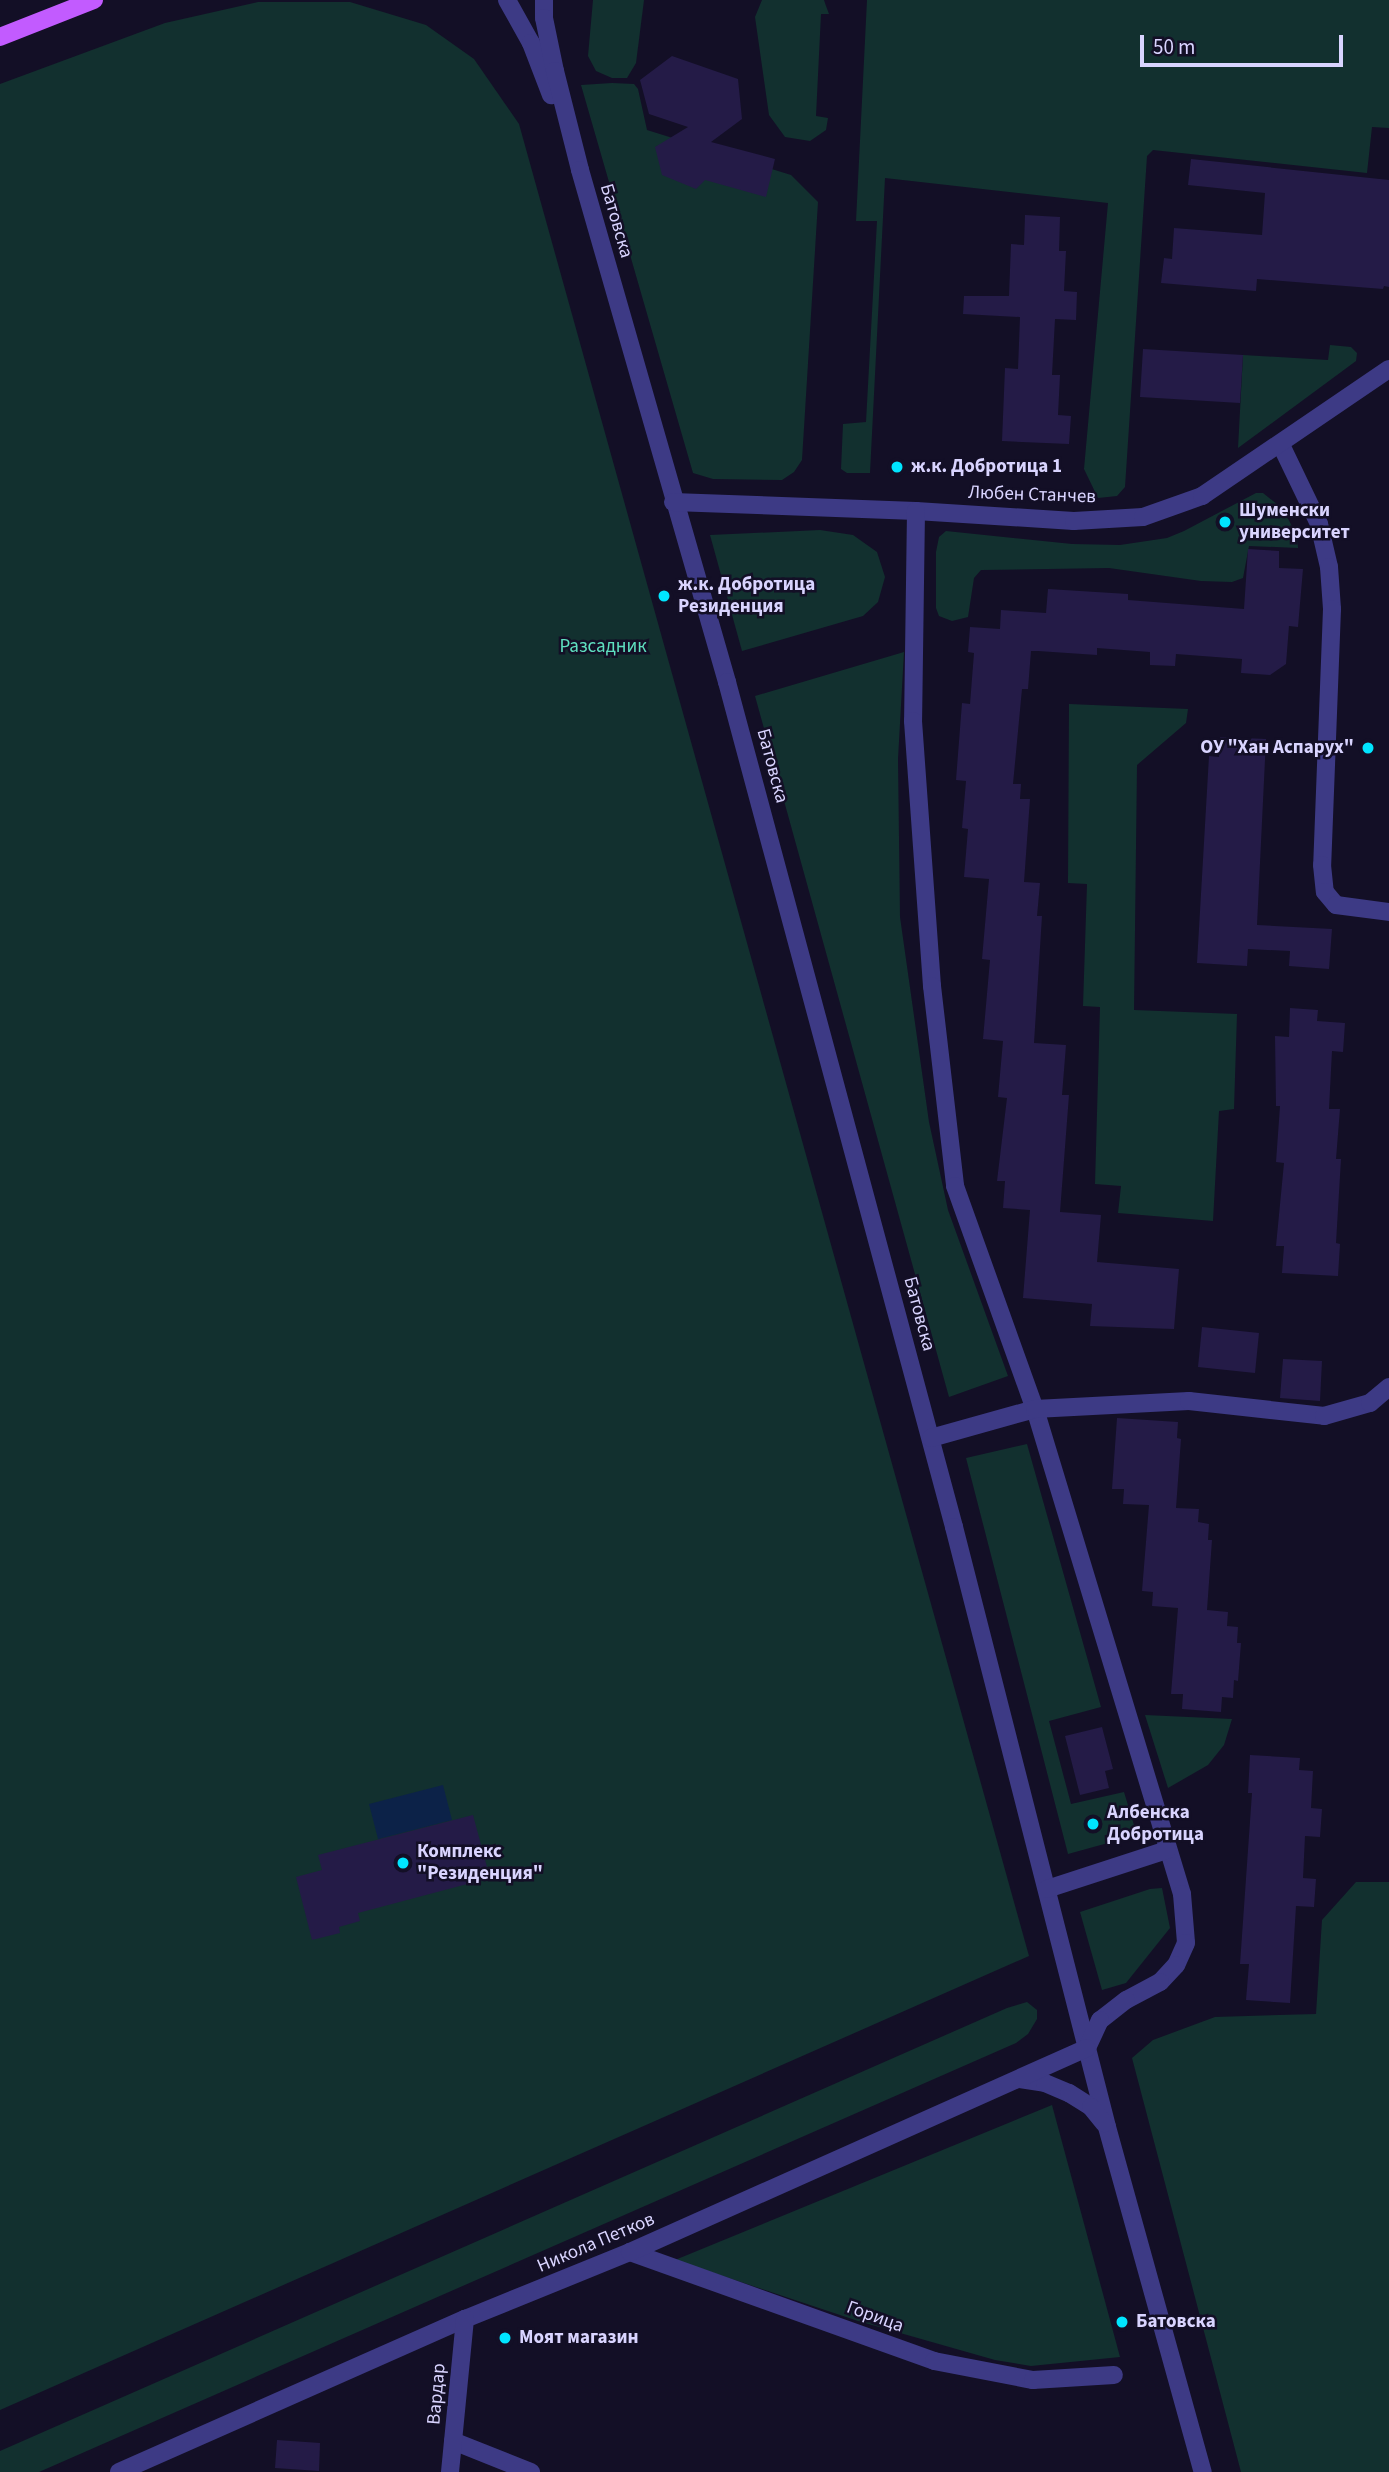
<!DOCTYPE html>
<html>
<head>
<meta charset="utf-8">
<style>
  body { margin:0 }
  #map { position:relative; width:1389px; height:2472px; overflow:hidden; background:#130f26; font-family:"Source Sans 3",sans-serif }
  div>[style] { position:absolute }
  .green>* { inset:0; background:#12302f }
  .water>* { inset:0; background:#0c2248 }
  .building>* { inset:0; background:#241b47 }
  .minor>* { height:18px; margin:-9px; padding:0 9px; transform-origin:9px; border-radius:9px; background:#3d3a85 }
  .major>* { height:18px; margin:-9px; padding:0 9px; transform-origin:9px; border-radius:9px; background:#c25bff }
  .dots>* { width:19px; height:19px; translate:-50% -50%; box-sizing:border-box; border:4px solid #130f26; border-radius:50% }
  span { translate:-50% -50%; white-space:nowrap; text-align:center; line-height:1.15; -webkit-text-stroke:5px #130f26; paint-order:stroke }
  .street-label { font-size:19px; color:#d9d4ff }
  .poi-label { font-size:19px; color:#d9d4ff; font-weight:700 }
  .left { translate:0 -50%; text-align:left }
  .right { translate:-100% -50%; text-align:right }
  .park-label { font-size:19px; color:#5fe0c0 }
  .scale { position:absolute; left:1140px; top:35px; width:203px; height:32px; box-sizing:border-box; border:4px solid #d9d4ff; border-top:0; padding-left:9px; font-size:21px; line-height:24px; white-space:nowrap; color:#d9d4ff; -webkit-text-stroke:5px #130f26; paint-order:stroke }
</style>
</head>
<body>
<div id="map">
  <div class="green">
    <div style="clip-path:polygon(593px 0,644px 0,636px 63px,627px 78px,612px 78px,596px 71px,588px 56px)"></div>
    <div style="clip-path:polygon(762px 0,824px 0,826px 6px,829px 14px,821px 14px,816px 116px,828px 118px,826px 130px,810px 141px,785px 137px,769px 115px,755px 17px)"></div>
    <div style="clip-path:polygon(867px 0,1389px 0,1389px 128px,1372px 127px,1367px 173px,1153px 150px,1147px 156px,1125px 487px,1117px 496px,1098px 498px,1084px 469px,1108px 203px,885px 178px,870px 473px,847px 473px,841px 469px,843px 424px,866px 422px,877px 221px,856px 221px)"></div>
    <div style="clip-path:polygon(258px 2px,350px 2px,426px 25px,474px 59px,519px 124px,1029px 1956px,0 2410px,0 84px,165px 23px)"></div>
    <div style="clip-path:polygon(612px 83px,634px 84px,638px 89px,647px 130px,791px 175px,818px 202px,802px 460px,794px 472px,782px 480px,713px 479px,693px 473px,581px 85px)"></div>
    <div style="clip-path:polygon(1330px 345px,1351px 347px,1357px 353px,1356px 361px,1238px 448px,1243px 355px,1328px 360px)"></div>
    <div style="clip-path:polygon(1256px 493px,1263px 493px,1283px 509px,1297px 536px,1298px 548px,1249px 546px,1243px 578px,1232px 582px,1201px 581px,1109px 568px,981px 570px,974px 578px,968px 617px,952px 621px,939px 616px,936px 608px,936px 552px,939px 537px,946px 531px,1072px 544px,1120px 545px,1167px 538px,1184px 531px)"></div>
    <div style="clip-path:polygon(820px 530px,853px 535px,877px 552px,885px 577px,878px 602px,863px 616px,742px 651px,710px 535px)"></div>
    <div style="clip-path:polygon(904px 652px,898px 759px,900px 917px,929px 1122px,948px 1210px,1008px 1376px,949px 1397px,755px 696px)"></div>
    <div style="clip-path:polygon(1069px 704px,1188px 709px,1186px 723px,1137px 765px,1134px 1010px,1237px 1014px,1234px 1109px,1219px 1111px,1213px 1221px,1118px 1213px,1121px 1186px,1095px 1184px,1100px 1007px,1083px 1006px,1087px 884px,1068px 883px)"></div>
    <div style="clip-path:polygon(1027px 1444px,1101px 1707px,1049px 1721px,1071px 1804px,1124px 1792px,1137px 1835px,1068px 1854px,966px 1458px)"></div>
    <div style="clip-path:polygon(1145px 1715px,1232px 1719px,1224px 1745px,1208px 1765px,1168px 1788px)"></div>
    <div style="clip-path:polygon(1356px 1882px,1389px 1882px,1389px 2472px,1241px 2472px,1132px 2058px,1153px 2040px,1215px 2017px,1316px 2014px,1322px 1920px)"></div>
    <div style="clip-path:polygon(1162px 1888px,1170px 1928px,1126px 1983px,1102px 1990px,1080px 1912px,1150px 1889px)"></div>
    <div style="clip-path:polygon(1027px 2002px,1037px 2010px,1037px 2019px,1028px 2034px,1016px 2043px,39px 2472px,0 2472px,0 2451px,1007px 2008px)"></div>
    <div style="clip-path:polygon(1052px 2105px,1120px 2357px,1031px 2366px,995px 2360px,858px 2321px,675px 2260px)"></div>
  </div>
  <div class="water">
    <div style="clip-path:polygon(443px 1785px,452px 1820px,378px 1839px,369px 1804px)"></div>
  </div>
  <div class="building">
    <div style="clip-path:polygon(672px 56px,738px 79px,742px 119px,711px 142px,775px 159px,766px 197px,705px 180px,696px 189px,662px 175px,655px 147px,688px 127px,649px 114px,640px 80px)"></div>
    <div style="clip-path:polygon(1191px 159px,1389px 180px,1389px 287px,1384px 286px,1383px 289px,1257px 279px,1256px 291px,1161px 283px,1164px 258px,1172px 259px,1174px 228px,1262px 235px,1265px 193px,1188px 185px)"></div>
    <div style="clip-path:polygon(1025px 215px,1060px 217px,1059px 251px,1066px 251px,1064px 291px,1077px 292px,1076px 320px,1055px 319px,1052px 375px,1060px 375px,1058px 415px,1071px 416px,1069px 444px,1002px 441px,1005px 368px,1018px 369px,1020px 317px,963px 314px,964px 296px,1009px 296px,1011px 244px,1024px 245px)"></div>
    <div style="clip-path:polygon(1143px 349px,1243px 355px,1240px 403px,1140px 397px)"></div>
    <div style="clip-path:polygon(1248px 549px,1279px 551px,1279px 568px,1303px 569px,1298px 627px,1289px 626px,1286px 664px,1270px 675px,1241px 673px,1242px 659px,1176px 654px,1175px 666px,1150px 665px,1150px 652px,1097px 648px,1097px 655px,1038px 651px,1031px 651px,1028px 689px,1022px 689px,1013px 784px,1021px 784px,1020px 799px,1030px 799px,1024px 882px,1040px 883px,1037px 916px,1042px 916px,1034px 1043px,1066px 1045px,1062px 1095px,1069px 1095px,1060px 1212px,1101px 1215px,1097px 1262px,1179px 1269px,1174px 1329px,1090px 1326px,1092px 1304px,1023px 1298px,1030px 1210px,1003px 1208px,1005px 1181px,997px 1181px,1007px 1098px,998px 1097px,1003px 1041px,983px 1039px,990px 960px,982px 959px,989px 879px,964px 877px,968px 829px,962px 828px,966px 781px,956px 780px,962px 703px,970px 704px,974px 653px,968px 652px,970px 627px,1000px 629px,1001px 610px,1046px 613px,1048px 589px,1128px 594px,1128px 600px,1244px 609px)"></div>
    <div style="clip-path:polygon(1220px 737px,1266px 739px,1257px 925px,1332px 929px,1329px 969px,1289px 966px,1290px 951px,1248px 949px,1247px 966px,1197px 963px,1209px 756px,1219px 757px)"></div>
    <div style="clip-path:polygon(1290px 1008px,1318px 1010px,1317px 1021px,1345px 1023px,1343px 1052px,1332px 1051px,1329px 1109px,1340px 1109px,1336px 1159px,1341px 1159px,1336px 1243px,1340px 1244px,1338px 1276px,1282px 1273px,1284px 1246px,1276px 1246px,1284px 1163px,1276px 1162px,1280px 1106px,1276px 1106px,1275px 1036px,1289px 1037px)"></div>
    <div style="clip-path:polygon(1202px 1327px,1259px 1333px,1255px 1373px,1198px 1367px)"></div>
    <div style="clip-path:polygon(1283px 1359px,1322px 1361px,1320px 1401px,1280px 1398px)"></div>
    <div style="clip-path:polygon(1117px 1418px,1178px 1422px,1177px 1438px,1181px 1439px,1176px 1508px,1199px 1509px,1198px 1522px,1209px 1524px,1208px 1540px,1212px 1540px,1207px 1610px,1228px 1612px,1227px 1626px,1238px 1627px,1237px 1643px,1241px 1643px,1238px 1681px,1234px 1680px,1233px 1698px,1222px 1697px,1221px 1712px,1182px 1709px,1183px 1694px,1171px 1694px,1178px 1608px,1152px 1606px,1153px 1592px,1142px 1591px,1149px 1505px,1123px 1504px,1124px 1489px,1112px 1489px)"></div>
    <div style="clip-path:polygon(1102px 1727px,1113px 1769px,1105px 1771px,1109px 1788px,1080px 1795px,1065px 1736px)"></div>
    <div style="clip-path:polygon(1250px 1755px,1300px 1758px,1299px 1770px,1313px 1771px,1311px 1808px,1322px 1809px,1320px 1837px,1305px 1836px,1303px 1878px,1316px 1879px,1314px 1907px,1296px 1906px,1290px 2003px,1246px 2000px,1249px 1964px,1240px 1964px,1252px 1793px,1248px 1793px)"></div>
    <div style="clip-path:polygon(473px 1815px,490px 1878px,358px 1913px,360px 1921px,339px 1927px,340px 1933px,312px 1940px,296px 1877px,322px 1870px,318px 1855px)"></div>
    <div style="clip-path:polygon(277px 2440px,320px 2443px,319px 2471px,275px 2468px)"></div>
  </div>
  <div class="minor">
    <div style="left:507px;top:0;width:49px;rotate:60.8deg"></div>
    <div style="left:531px;top:43px;width:56px;rotate:69deg"></div>
    <div style="left:544px;top:0;width:18px;rotate:90deg"></div>
    <div style="left:544px;top:18px;width:54px;rotate:78.3deg"></div>
    <div style="left:555px;top:71px;width:102px;rotate:75.8deg"></div>
    <div style="left:580px;top:170px;width:533px;rotate:73.98deg"></div>
    <div style="left:727px;top:682px;width:875px;rotate:74.96deg"></div>
    <div style="left:954px;top:1527px;width:619px;rotate:75.69deg"></div>
    <div style="left:1107px;top:2127px;width:358px;rotate:74.5deg"></div>
    <div style="left:1281px;top:445px;width:88px;rotate:64.3deg"></div>
    <div style="left:1319px;top:524px;width:44px;rotate:76.9deg"></div>
    <div style="left:1329px;top:567px;width:42px;rotate:85.9deg"></div>
    <div style="left:1332px;top:609px;width:256px;rotate:92.2deg"></div>
    <div style="left:1322px;top:865px;width:27px;rotate:84deg"></div>
    <div style="left:1325px;top:892px;width:17px;rotate:50deg"></div>
    <div style="left:1336px;top:905px;width:53px;rotate:7.5deg"></div>
    <div style="left:673px;top:502px;width:243px;rotate:2.1deg"></div>
    <div style="left:916px;top:511px;width:158px;rotate:3.6deg"></div>
    <div style="left:1074px;top:521px;width:69px;rotate:-3.3deg"></div>
    <div style="left:1143px;top:517px;width:63px;rotate:-19.6deg"></div>
    <div style="left:1202px;top:496px;width:226px;rotate:-34.2deg"></div>
    <div style="left:916px;top:511px;width:210px;rotate:90.8deg"></div>
    <div style="left:913px;top:721px;width:266px;rotate:85.9deg"></div>
    <div style="left:932px;top:986px;width:201px;rotate:83.4deg"></div>
    <div style="left:955px;top:1186px;width:237px;rotate:70.3deg"></div>
    <div style="left:1035px;top:1409px;width:507px;rotate:73.14deg"></div>
    <div style="left:1182px;top:1894px;width:49px;rotate:85.3deg"></div>
    <div style="left:1186px;top:1943px;width:24px;rotate:114deg"></div>
    <div style="left:1176px;top:1965px;width:23px;rotate:133deg"></div>
    <div style="left:1160px;top:1982px;width:38px;rotate:152deg"></div>
    <div style="left:1126px;top:2000px;width:33px;rotate:142deg"></div>
    <div style="left:1100px;top:2020px;width:31px;rotate:115deg"></div>
    <div style="left:931px;top:1438px;width:108px;rotate:-15.6deg"></div>
    <div style="left:1035px;top:1409px;width:154px;rotate:-3deg"></div>
    <div style="left:1189px;top:1401px;width:136px;rotate:6.3deg"></div>
    <div style="left:1324px;top:1416px;width:48px;rotate:-15.8deg"></div>
    <div style="left:1370px;top:1403px;width:25px;rotate:-40deg"></div>
    <div style="left:1047px;top:1889px;width:126px;rotate:-18deg"></div>
    <div style="left:1020px;top:2079px;width:25px;rotate:9deg"></div>
    <div style="left:1045px;top:2083px;width:26px;rotate:23deg"></div>
    <div style="left:1069px;top:2093px;width:26px;rotate:32deg"></div>
    <div style="left:1091px;top:2107px;width:21px;rotate:51deg"></div>
    <div style="left:630px;top:2252px;width:323px;rotate:19.7deg"></div>
    <div style="left:934px;top:2361px;width:101px;rotate:10.9deg"></div>
    <div style="left:1033px;top:2380px;width:81px;rotate:-3.5deg"></div>
    <div style="left:453px;top:2441px;width:84px;rotate:21.7deg"></div>
    <div style="left:119px;top:2472px;width:378px;rotate:-23.9deg"></div>
    <div style="left:465px;top:2319px;width:178px;rotate:-22.1deg"></div>
    <div style="left:630px;top:2252px;width:500px;rotate:-24.06deg"></div>
    <div style="left:450px;top:2472px;width:154px;rotate:-84.4deg"></div>
  </div>
  <div class="major">
    <div style="left:0;top:37px;width:101px;rotate:-21.5deg"></div>
  </div>
  <div class="dots">
    <div style="left:897px;top:467px;background:#00e5ff"></div>
    <div style="left:1225px;top:522px;background:#00e5ff"></div>
    <div style="left:664px;top:596px;background:#00e5ff"></div>
    <div style="left:1368px;top:748px;background:#00e5ff"></div>
    <div style="left:1093px;top:1824px;background:#00e5ff"></div>
    <div style="left:403px;top:1863px;background:#00e5ff"></div>
    <div style="left:1122px;top:2322px;background:#00e5ff"></div>
    <div style="left:505px;top:2338px;background:#00e5ff"></div>
  </div>
  <div class="street-label">
    <span style="left:616px;top:221px;rotate:74deg">Батовска</span>
    <span style="left:1032px;top:495px;rotate:2deg">Любен Станчев</span>
    <span style="left:772px;top:766px;rotate:75deg">Батовска</span>
    <span style="left:919px;top:1314px;rotate:75deg">Батовска</span>
    <span style="left:596px;top:2243px;rotate:-23deg">Никола Петков</span>
    <span style="left:875px;top:2317px;rotate:20deg">Горица</span>
    <span style="left:437px;top:2394px;rotate:-85deg">Вардар</span>
  </div>
  <div class="poi-label">
    <span class="left" style="left:911px;top:467px">ж.к. Добротица 1</span>
    <span class="left" style="left:1239px;top:522px">Шуменски<br>университет</span>
    <span class="left" style="left:678px;top:596px">ж.к. Добротица<br>Резиденция</span>
    <span class="right" style="left:1354px;top:748px">ОУ "Хан Аспарух"</span>
    <span class="left" style="left:1107px;top:1824px">Албенска<br>Добротица</span>
    <span class="left" style="left:417px;top:1863px">Комплекс<br>"Резиденция"</span>
    <span class="left" style="left:1136px;top:2322px">Батовска</span>
    <span class="left" style="left:519px;top:2338px">Моят магазин</span>
  </div>
  <div class="park-label">
    <span style="left:603px;top:647px">Разсадник</span>
  </div>
  <div class="scale">50 m</div>
</div>
</body>
</html>
